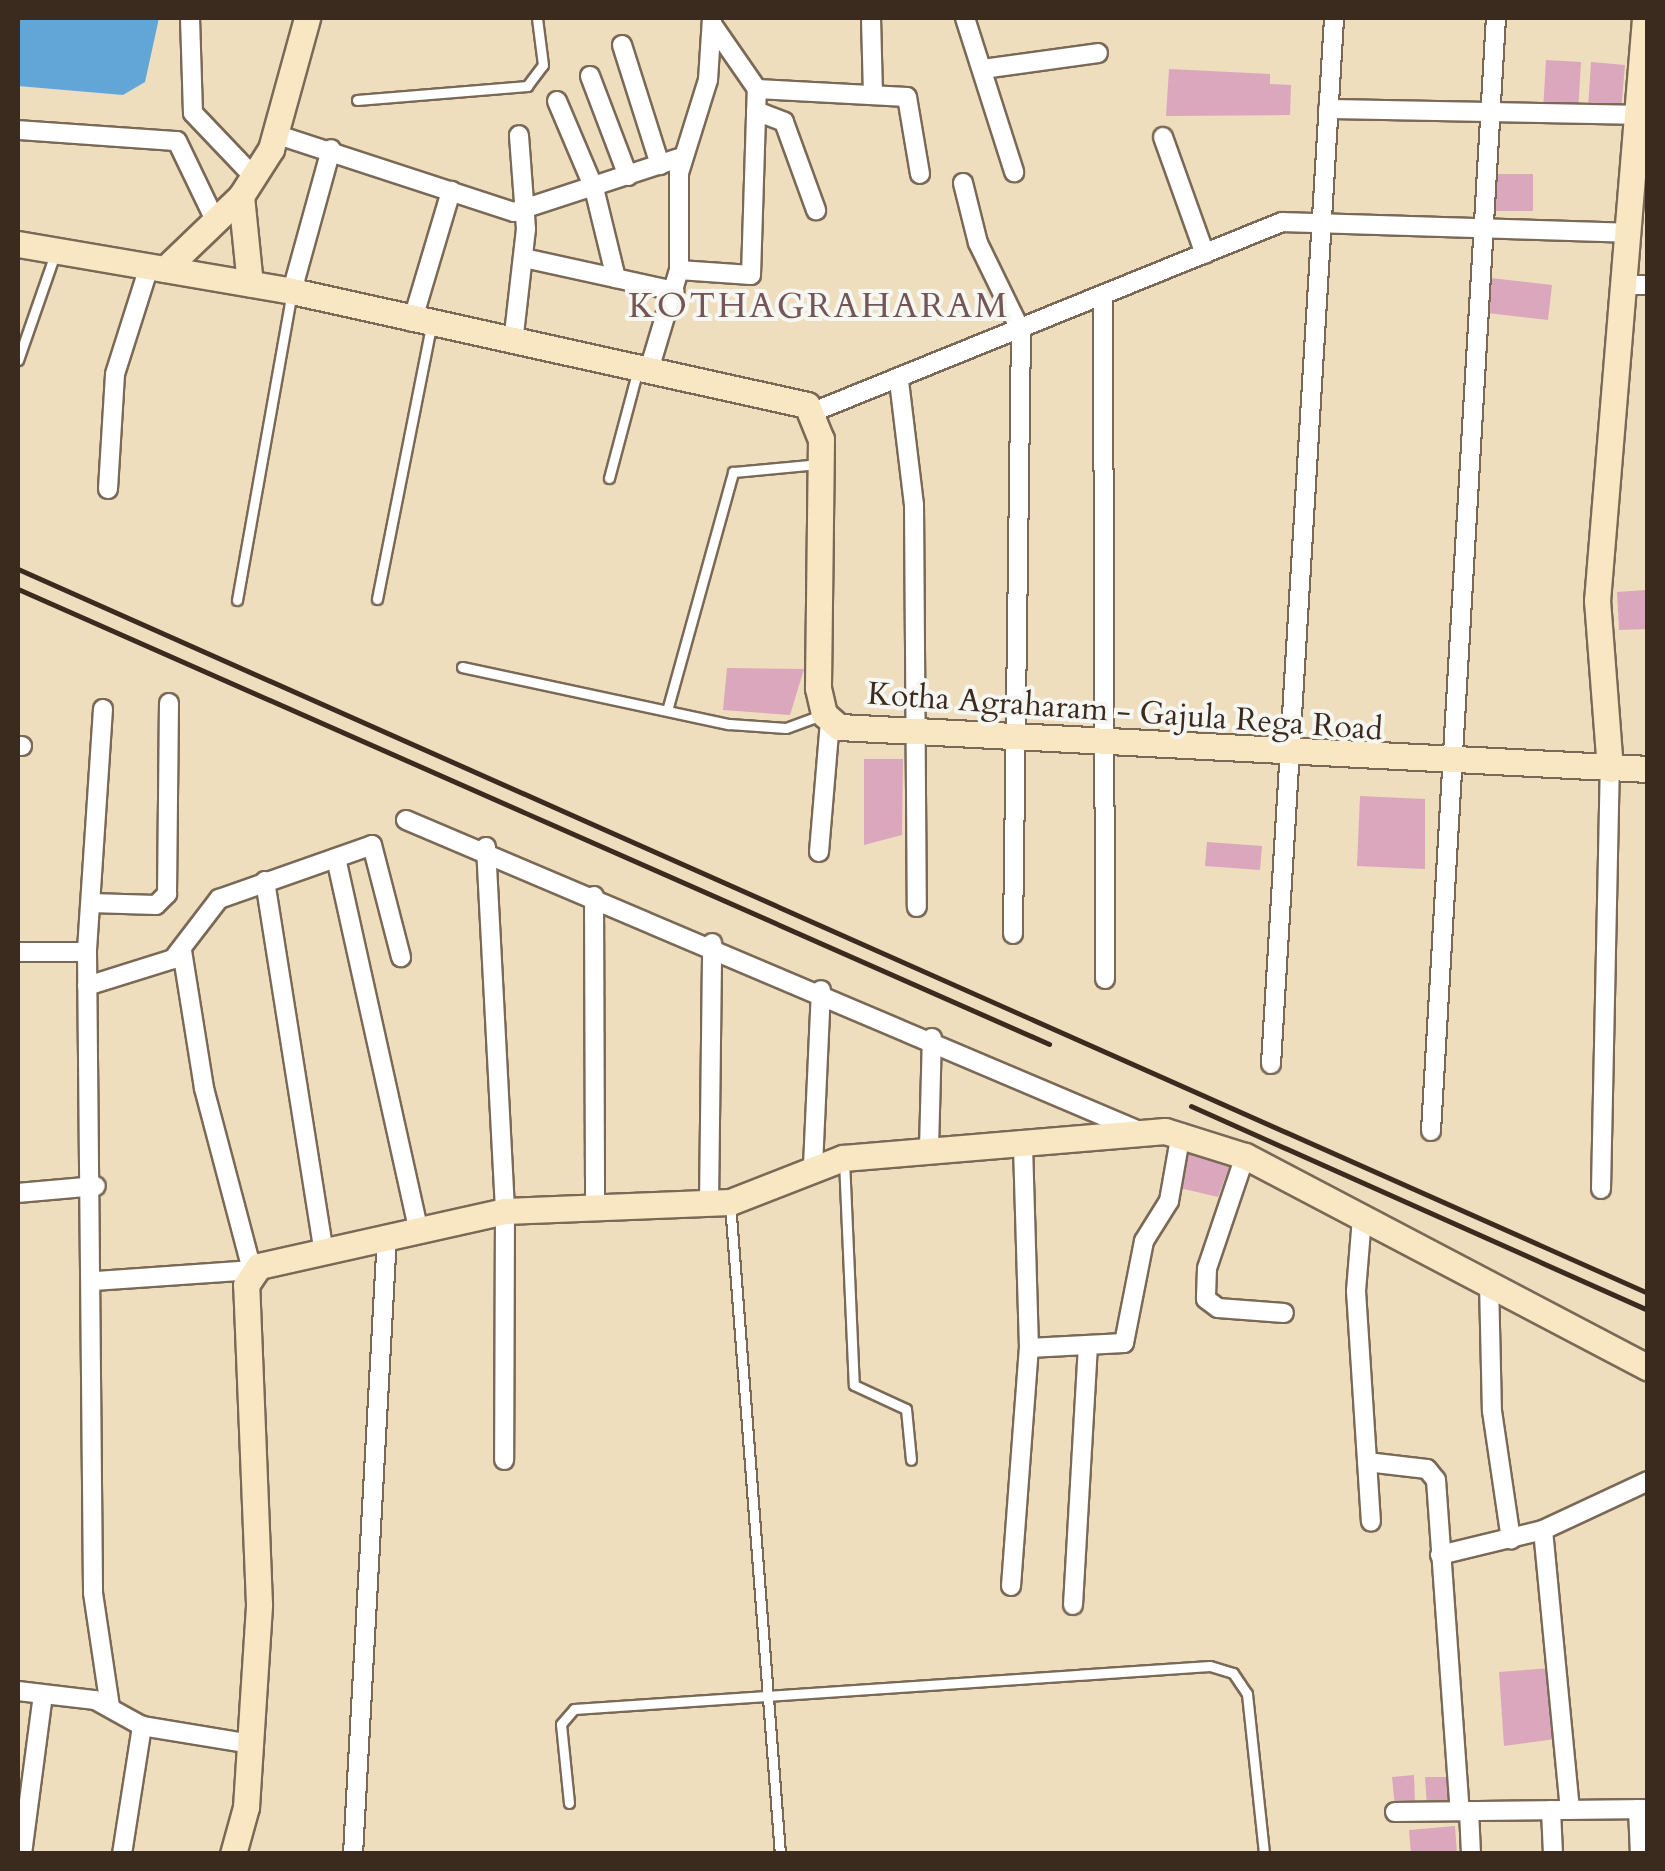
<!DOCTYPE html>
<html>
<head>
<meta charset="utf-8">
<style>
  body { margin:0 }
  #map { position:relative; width:1665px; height:1871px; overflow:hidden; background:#eedebd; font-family:Cardo,serif }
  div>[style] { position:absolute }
  .water>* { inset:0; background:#62a6d7 }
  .building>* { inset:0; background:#daa7bd }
  .roads { filter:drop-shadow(2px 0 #7a6956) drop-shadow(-2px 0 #7a6956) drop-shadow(0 2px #7a6956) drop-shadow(0 -2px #7a6956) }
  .lane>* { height:9px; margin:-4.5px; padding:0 4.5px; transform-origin:4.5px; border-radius:4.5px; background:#fff }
  .street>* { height:18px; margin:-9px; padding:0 9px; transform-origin:9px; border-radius:9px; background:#fff }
  .secondary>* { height:25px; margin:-12.5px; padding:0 12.5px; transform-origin:12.5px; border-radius:12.5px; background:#f9e7c3 }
  .rail>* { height:5px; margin:-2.5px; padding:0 2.5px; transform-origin:2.5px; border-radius:2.5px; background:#3b2a1e }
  span { translate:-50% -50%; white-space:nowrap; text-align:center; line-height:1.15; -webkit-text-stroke:8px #f6f6f2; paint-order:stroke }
  .street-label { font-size:32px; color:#3b2a1e }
  .neighbourhood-label { font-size:35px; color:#735656; letter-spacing:2.5px }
  .frame { position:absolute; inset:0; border:20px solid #3b2a1e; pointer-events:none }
</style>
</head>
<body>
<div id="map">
  <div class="water">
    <div style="clip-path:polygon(18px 18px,159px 18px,145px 82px,123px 95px,18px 86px)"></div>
  </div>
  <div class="building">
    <div style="clip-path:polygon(1546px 60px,1581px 62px,1578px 113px,1543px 111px)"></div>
    <div style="clip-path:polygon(1591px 62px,1625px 65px,1621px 111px,1588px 109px)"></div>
    <div style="clip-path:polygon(1169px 69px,1270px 74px,1270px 84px,1291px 85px,1290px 115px,1166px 116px)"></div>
    <div style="clip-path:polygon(1493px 174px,1533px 174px,1533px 211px,1493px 211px)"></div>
    <div style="clip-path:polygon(1491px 278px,1552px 285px,1548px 320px,1487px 313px)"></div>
    <div style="clip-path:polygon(1646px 590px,1648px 629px,1619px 630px,1617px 592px)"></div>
    <div style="clip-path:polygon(727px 668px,804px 669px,790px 715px,723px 710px)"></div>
    <div style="clip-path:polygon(864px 759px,903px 759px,902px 835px,864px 845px)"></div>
    <div style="clip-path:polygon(1360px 796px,1425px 799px,1425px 869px,1357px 866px)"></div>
    <div style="clip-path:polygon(1207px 842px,1262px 846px,1260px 870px,1205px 866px)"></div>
    <div style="clip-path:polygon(1190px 1143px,1232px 1159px,1218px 1197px,1180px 1188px)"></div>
    <div style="clip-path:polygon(1552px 1668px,1556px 1739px,1504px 1746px,1499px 1672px)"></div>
    <div style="clip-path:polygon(1414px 1775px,1415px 1806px,1395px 1807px,1392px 1777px)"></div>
    <div style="clip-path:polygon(1425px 1777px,1446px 1777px,1449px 1805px,1427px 1806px)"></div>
    <div style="clip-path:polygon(1455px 1826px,1457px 1854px,1411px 1854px,1409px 1830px)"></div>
  </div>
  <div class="roads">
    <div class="lane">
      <div style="left:357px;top:100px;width:171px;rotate:-4.7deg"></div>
      <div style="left:527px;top:86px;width:26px;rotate:-53deg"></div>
      <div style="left:543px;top:65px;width:47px;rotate:-97.3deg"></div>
      <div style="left:18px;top:360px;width:112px;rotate:-70.8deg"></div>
      <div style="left:609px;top:478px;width:113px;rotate:-75.1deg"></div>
      <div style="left:377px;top:599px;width:277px;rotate:-78.8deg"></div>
      <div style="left:237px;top:600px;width:313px;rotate:-79.9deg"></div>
      <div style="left:462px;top:667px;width:273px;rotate:12.1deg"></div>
      <div style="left:729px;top:724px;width:57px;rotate:4deg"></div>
      <div style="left:786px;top:728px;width:37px;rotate:-20deg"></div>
      <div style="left:668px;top:707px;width:244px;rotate:-74.5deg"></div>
      <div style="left:733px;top:472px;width:86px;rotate:-5.3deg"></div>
      <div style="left:844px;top:1160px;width:225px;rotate:87.5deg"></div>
      <div style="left:854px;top:1385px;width:57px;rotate:24.8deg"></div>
      <div style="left:906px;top:1409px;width:51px;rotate:84.4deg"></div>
      <div style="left:730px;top:1203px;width:653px;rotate:85.61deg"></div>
      <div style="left:569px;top:1803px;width:79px;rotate:-95.8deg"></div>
      <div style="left:561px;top:1724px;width:20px;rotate:-49deg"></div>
      <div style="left:574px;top:1709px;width:637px;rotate:-3.87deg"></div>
      <div style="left:1210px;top:1666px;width:24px;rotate:17deg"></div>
      <div style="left:1233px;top:1673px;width:25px;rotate:56deg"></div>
      <div style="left:1247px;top:1694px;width:161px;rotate:83.9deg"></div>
    </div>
    <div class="street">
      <div style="left:190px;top:18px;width:95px;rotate:88.2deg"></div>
      <div style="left:193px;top:113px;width:88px;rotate:46.4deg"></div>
      <div style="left:871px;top:18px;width:75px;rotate:88.5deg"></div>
      <div style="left:965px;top:18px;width:162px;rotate:72.3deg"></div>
      <div style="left:622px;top:45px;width:126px;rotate:72.4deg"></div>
      <div style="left:983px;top:69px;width:116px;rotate:-7.9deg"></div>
      <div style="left:590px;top:76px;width:107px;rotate:69.2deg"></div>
      <div style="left:757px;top:89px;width:150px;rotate:3.1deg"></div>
      <div style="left:907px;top:97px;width:78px;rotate:80.4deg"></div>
      <div style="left:557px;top:101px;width:95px;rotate:67deg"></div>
      <div style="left:594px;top:188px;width:93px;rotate:76.3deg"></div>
      <div style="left:1328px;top:109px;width:308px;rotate:1.1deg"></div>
      <div style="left:756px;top:111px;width:30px;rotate:21deg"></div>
      <div style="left:784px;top:122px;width:94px;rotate:70deg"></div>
      <div style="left:18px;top:130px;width:159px;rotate:4deg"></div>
      <div style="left:177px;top:141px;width:88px;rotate:64.3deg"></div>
      <div style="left:278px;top:135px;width:248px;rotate:18.1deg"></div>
      <div style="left:514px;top:212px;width:177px;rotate:-18.1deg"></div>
      <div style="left:1163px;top:137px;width:124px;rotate:70.3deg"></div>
      <div style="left:963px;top:183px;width:62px;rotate:76deg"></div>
      <div style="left:978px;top:243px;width:98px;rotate:64deg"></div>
      <div style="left:1021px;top:331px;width:603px;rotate:90.76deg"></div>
      <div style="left:524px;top:258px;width:154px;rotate:12.4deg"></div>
      <div style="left:679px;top:270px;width:72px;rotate:4deg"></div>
      <div style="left:751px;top:275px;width:186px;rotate:-88.2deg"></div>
      <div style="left:757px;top:89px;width:79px;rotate:-124.7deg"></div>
      <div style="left:1622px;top:285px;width:26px"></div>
      <div style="left:292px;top:291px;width:147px;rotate:-74.6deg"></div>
      <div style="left:1103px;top:299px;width:680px;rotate:89.83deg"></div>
      <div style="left:412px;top:322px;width:137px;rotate:-73.4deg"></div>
      <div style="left:513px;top:343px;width:115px;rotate:-83.5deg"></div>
      <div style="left:526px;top:229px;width:94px;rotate:-94.3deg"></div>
      <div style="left:649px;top:370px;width:104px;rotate:-73.3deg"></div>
      <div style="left:679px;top:270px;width:97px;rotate:-90deg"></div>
      <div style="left:679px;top:173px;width:97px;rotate:-72.7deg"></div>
      <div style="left:708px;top:80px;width:62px;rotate:-86.3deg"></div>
      <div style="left:899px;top:381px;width:125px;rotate:83.1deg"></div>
      <div style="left:914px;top:505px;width:402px;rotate:89.6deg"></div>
      <div style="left:813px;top:412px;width:506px;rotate:-22.05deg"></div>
      <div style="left:1282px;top:222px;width:344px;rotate:1.8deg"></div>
      <div style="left:108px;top:489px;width:115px;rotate:-86.5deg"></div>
      <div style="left:115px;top:374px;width:112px;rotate:-72.4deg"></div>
      <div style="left:103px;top:709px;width:244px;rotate:93.8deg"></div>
      <div style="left:87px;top:952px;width:641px;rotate:89.46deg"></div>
      <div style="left:93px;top:1593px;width:115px;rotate:81.5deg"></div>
      <div style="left:18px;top:746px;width:4px"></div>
      <div style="left:406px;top:820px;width:796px;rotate:22.99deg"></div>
      <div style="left:486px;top:847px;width:364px;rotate:87deg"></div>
      <div style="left:505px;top:1211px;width:249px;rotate:90.2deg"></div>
      <div style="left:819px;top:852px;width:130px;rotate:-85.2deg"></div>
      <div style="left:336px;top:858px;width:378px;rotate:77.5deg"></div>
      <div style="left:265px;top:881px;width:376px;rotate:81deg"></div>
      <div style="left:594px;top:896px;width:311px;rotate:89.8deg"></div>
      <div style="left:91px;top:903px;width:65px;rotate:1.8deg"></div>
      <div style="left:156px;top:905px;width:16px;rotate:-45deg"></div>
      <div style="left:167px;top:894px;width:191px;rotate:-89.4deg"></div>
      <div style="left:18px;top:952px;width:69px"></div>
      <div style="left:87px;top:986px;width:90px;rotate:-17.4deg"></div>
      <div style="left:173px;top:959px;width:76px;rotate:-52.5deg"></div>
      <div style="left:219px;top:899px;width:162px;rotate:-19.4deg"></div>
      <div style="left:372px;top:845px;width:116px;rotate:75.5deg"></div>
      <div style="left:1271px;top:1064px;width:1048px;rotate:-86.55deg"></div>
      <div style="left:1431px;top:1131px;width:1115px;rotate:-86.66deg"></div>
      <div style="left:929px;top:1149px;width:111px;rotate:-88.5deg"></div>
      <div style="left:1245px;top:1156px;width:118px;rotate:108.7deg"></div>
      <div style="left:1207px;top:1268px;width:31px;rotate:92deg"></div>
      <div style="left:1206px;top:1299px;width:15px;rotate:37deg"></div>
      <div style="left:1218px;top:1308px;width:66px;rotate:4.3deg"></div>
      <div style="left:813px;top:1166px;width:176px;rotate:-87.4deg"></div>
      <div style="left:1601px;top:1189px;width:420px;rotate:-88.8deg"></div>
      <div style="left:18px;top:1193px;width:78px;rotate:-5.1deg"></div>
      <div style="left:709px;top:1204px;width:261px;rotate:-89.3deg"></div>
      <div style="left:1362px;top:1218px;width:73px;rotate:94.7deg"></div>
      <div style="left:1356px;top:1291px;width:231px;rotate:86.3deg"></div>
      <div style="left:95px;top:1281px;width:157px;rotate:-4deg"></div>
      <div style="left:252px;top:1270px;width:188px;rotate:-104.8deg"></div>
      <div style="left:204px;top:1088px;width:139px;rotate:-99.1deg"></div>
      <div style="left:1489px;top:1282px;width:129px;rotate:88.7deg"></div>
      <div style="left:1492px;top:1411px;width:130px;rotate:81.6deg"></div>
      <div style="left:1029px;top:1348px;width:95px;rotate:-3deg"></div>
      <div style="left:1124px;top:1343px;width:104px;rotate:-78.9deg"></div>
      <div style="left:1144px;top:1241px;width:47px;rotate:-58deg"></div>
      <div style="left:1169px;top:1201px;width:69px;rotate:-80deg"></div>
      <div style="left:1367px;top:1462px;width:60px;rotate:6.7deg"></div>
      <div style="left:1427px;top:1469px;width:14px;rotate:51deg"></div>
      <div style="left:1436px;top:1480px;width:332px;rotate:85.9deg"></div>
      <div style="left:1543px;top:1530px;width:281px;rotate:84.5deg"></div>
      <div style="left:1440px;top:1555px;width:106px;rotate:-13.6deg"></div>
      <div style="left:1543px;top:1530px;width:116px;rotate:-25deg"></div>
      <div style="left:1011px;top:1586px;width:239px;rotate:-85.7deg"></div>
      <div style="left:1029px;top:1348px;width:208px;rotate:-91.7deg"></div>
      <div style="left:1073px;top:1605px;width:257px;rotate:-86.7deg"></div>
      <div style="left:18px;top:1691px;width:78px;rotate:6.7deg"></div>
      <div style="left:95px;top:1700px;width:54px;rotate:29deg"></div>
      <div style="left:142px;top:1726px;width:110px;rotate:9.4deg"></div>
      <div style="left:1638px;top:1809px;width:45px;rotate:87.5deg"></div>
      <div style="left:1551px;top:1810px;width:44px;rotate:87.4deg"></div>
      <div style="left:1469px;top:1811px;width:43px;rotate:87.3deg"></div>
      <div style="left:1395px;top:1812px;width:253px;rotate:-0.7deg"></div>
      <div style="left:22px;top:1854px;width:160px;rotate:-82.5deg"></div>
      <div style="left:122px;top:1854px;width:130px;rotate:-81.1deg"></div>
      <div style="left:353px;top:1854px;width:619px;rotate:-86.85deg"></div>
    </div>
    <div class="secondary">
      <div style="left:241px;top:196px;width:88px;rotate:84.2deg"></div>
      <div style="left:18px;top:244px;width:278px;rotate:9.7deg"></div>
      <div style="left:292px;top:291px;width:527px;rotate:12.48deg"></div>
      <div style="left:807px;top:405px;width:37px;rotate:68deg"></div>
      <div style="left:821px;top:439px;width:249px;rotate:90.7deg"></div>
      <div style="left:818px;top:688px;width:27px;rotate:77deg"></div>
      <div style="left:824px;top:714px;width:20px;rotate:41deg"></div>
      <div style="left:839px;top:727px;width:810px;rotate:2.97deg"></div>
      <div style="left:165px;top:269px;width:105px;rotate:-43.8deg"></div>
      <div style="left:241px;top:196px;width:56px;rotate:-57.4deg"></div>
      <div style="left:271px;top:149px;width:136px;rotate:-74.6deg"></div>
      <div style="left:1610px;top:769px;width:169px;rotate:-94.4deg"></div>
      <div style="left:1597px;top:601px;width:585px;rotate:-85.29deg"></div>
      <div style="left:233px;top:1854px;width:49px;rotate:-74.5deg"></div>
      <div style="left:246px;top:1807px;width:203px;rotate:-86.3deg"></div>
      <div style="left:259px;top:1604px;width:319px;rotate:-92.3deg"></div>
      <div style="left:246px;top:1285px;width:23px;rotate:-56deg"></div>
      <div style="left:259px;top:1266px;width:252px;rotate:-12.6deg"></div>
      <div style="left:505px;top:1211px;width:225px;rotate:-2.3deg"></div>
      <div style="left:730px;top:1202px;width:121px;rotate:-21.3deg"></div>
      <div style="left:843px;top:1158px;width:323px;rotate:-4.8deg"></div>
      <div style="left:1165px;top:1131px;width:84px;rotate:17.4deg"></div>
      <div style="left:1245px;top:1156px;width:455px;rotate:27.7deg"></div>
    </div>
  </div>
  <div class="rail">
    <div style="left:18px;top:569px;width:1784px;rotate:23.95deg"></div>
    <div style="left:18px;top:589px;width:1127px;rotate:23.81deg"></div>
    <div style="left:1191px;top:1106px;width:500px;rotate:24.06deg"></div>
  </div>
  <div class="street-label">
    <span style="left:1125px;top:712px;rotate:4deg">Kotha Agraharam - Gajula Rega Road</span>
  </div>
  <div class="neighbourhood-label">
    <span style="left:819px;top:306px">KOTHAGRAHARAM</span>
  </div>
  <div class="frame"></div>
</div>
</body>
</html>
